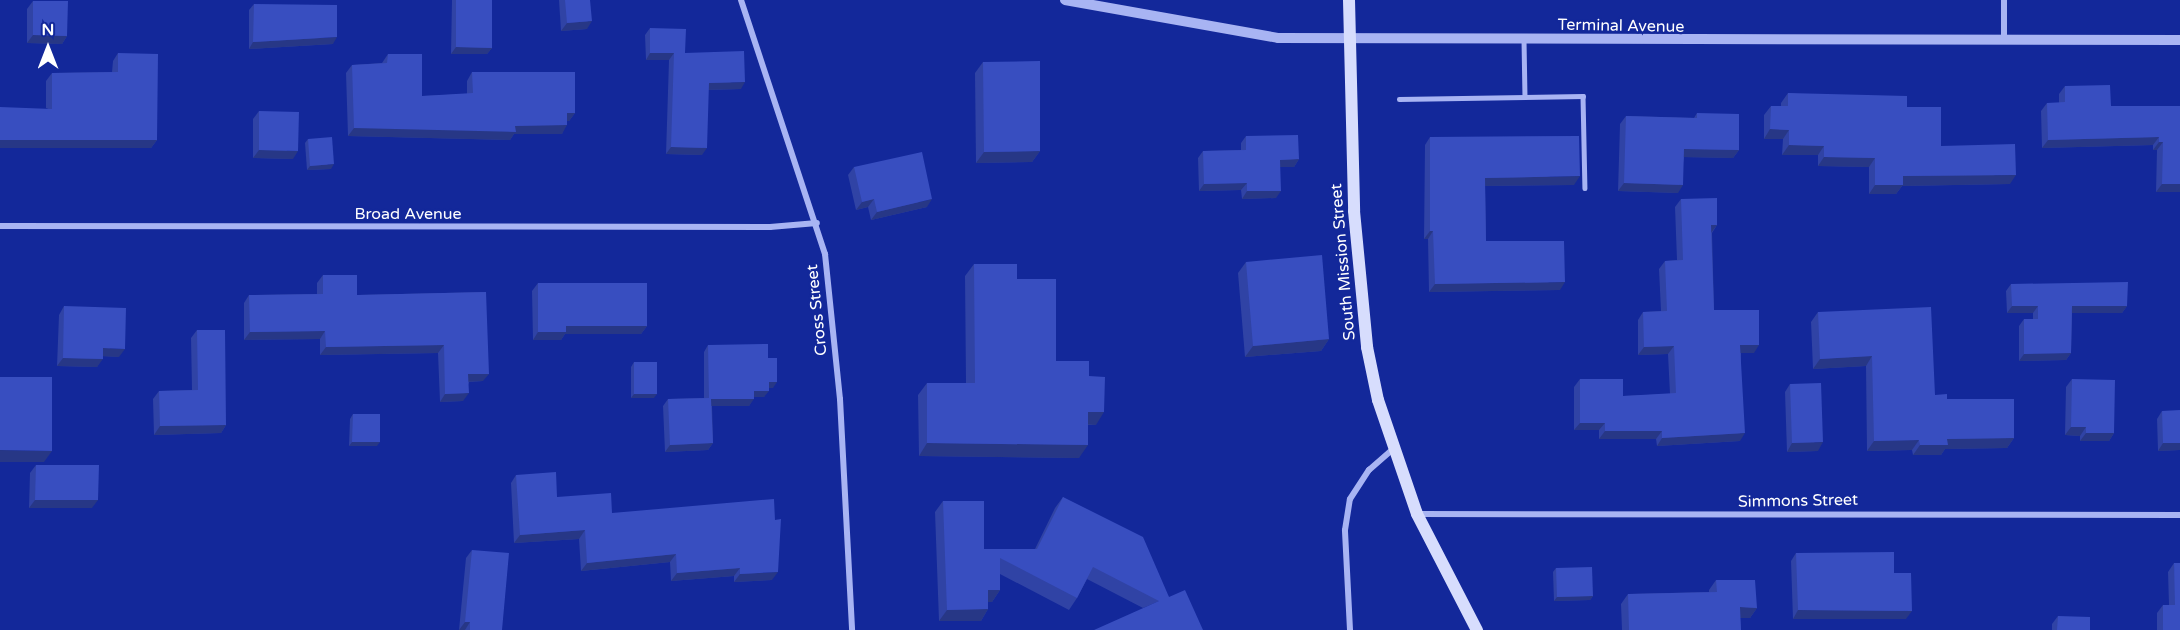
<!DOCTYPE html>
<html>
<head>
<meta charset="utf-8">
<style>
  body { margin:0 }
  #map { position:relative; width:2180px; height:630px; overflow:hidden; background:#13289a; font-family:"Varela Round",sans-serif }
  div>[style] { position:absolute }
  .service>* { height:4.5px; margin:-2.25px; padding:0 2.25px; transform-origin:2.25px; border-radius:2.25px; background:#a8b4f3 }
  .minor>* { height:6px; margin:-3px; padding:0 3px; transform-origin:3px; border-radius:3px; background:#a8b4f3 }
  .tertiary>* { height:10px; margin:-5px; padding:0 5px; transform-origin:5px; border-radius:5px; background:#a8b4f3 }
  .secondary>* { height:12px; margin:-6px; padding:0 6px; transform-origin:6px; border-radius:6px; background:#d7ddfd }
  .wall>* { inset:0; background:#3043a5 }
  .shaded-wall>* { inset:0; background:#273786 }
  .building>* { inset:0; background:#384ec0 }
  span { translate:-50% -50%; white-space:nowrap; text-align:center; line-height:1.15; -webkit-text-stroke:4.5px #13289a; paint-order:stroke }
  .street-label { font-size:16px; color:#fff }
  .north { position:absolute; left:18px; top:18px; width:60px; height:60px; -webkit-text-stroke:4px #13289a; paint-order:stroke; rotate:0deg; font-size:16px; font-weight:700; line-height:24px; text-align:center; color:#fff }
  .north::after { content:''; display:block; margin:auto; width:21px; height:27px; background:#fff; clip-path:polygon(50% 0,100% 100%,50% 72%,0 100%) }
</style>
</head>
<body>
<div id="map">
  <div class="service">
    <div style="left:1524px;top:40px;width:57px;rotate:89deg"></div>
    <div style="left:1399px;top:99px;width:184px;rotate:-0.9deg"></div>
    <div style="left:1583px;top:96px;width:92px;rotate:88.8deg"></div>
  </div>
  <div class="minor">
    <div style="left:741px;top:0;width:268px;rotate:71.7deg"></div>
    <div style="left:825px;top:254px;width:146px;rotate:84.1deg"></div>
    <div style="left:840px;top:399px;width:231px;rotate:87deg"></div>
    <div style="left:2004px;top:0;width:41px;rotate:90deg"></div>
    <div style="left:0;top:226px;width:770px;rotate:0.07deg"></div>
    <div style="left:770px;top:227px;width:47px;rotate:-4.9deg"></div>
    <div style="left:1419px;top:514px;width:761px;rotate:0.08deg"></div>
    <div style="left:1350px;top:630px;width:100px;rotate:-92.9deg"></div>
    <div style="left:1345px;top:530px;width:31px;rotate:-81deg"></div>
    <div style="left:1350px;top:499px;width:35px;rotate:-57deg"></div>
    <div style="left:1369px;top:470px;width:33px;rotate:-41deg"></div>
  </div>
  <div class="tertiary">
    <div style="left:1065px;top:0;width:216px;rotate:10.1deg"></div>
    <div style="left:1278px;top:38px;width:902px;rotate:0.13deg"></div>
  </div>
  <div class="secondary">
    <div style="left:1349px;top:0;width:211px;rotate:88.6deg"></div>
    <div style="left:1354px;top:211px;width:137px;rotate:84.5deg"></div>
    <div style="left:1367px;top:347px;width:54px;rotate:78.3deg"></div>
    <div style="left:1378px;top:400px;width:120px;rotate:71.1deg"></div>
    <div style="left:1417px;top:514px;width:131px;rotate:62.7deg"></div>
  </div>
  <div class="wall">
    <div style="clip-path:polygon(452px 0,492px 0,492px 48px,487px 54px,451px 54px)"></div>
    <div style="clip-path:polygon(559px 0,590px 0,587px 29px,561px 31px)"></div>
    <div style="clip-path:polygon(33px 1px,67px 36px,62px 44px,27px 43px,27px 9px)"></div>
    <div style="clip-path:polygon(254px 4px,333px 44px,249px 49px,249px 10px)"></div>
    <div style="clip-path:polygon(650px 28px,685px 53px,741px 89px,708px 90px,702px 155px,666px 154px,669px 60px,646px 60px,645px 35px)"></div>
    <div style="clip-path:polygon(118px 53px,157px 140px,151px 148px,46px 108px,46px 81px,52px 73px,112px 72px,113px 61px)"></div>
    <div style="clip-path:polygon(388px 54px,422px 96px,467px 94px,467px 81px,472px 72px,575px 113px,569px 121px,567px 121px,562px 134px,514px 134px,510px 140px,348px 136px,346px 73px,352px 65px,382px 63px)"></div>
    <div style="clip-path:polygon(983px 62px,1040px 151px,1032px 162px,976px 163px,975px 73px)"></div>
    <div style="clip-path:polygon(2065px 86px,2111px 106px,2180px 106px,2180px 192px,2156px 192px,2157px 150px,2153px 150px,2153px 145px,2042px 148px,2041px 111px,2047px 103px,2059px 103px,2059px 94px)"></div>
    <div style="clip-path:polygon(1788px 93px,1907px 107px,1941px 146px,2010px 184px,1902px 186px,1896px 194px,1869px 194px,1869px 167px,1818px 166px,1818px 155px,1782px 155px,1783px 139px,1764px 139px,1764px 115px,1771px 106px,1781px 106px,1781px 103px)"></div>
    <div style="clip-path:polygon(259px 111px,293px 159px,253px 158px,253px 119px)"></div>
    <div style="clip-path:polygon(1697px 113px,1739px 150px,1733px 158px,1684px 157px,1678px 193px,1618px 191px,1620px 124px,1626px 116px,1694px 118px)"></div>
    <div style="clip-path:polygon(1246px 136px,1299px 159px,1294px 167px,1280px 167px,1276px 198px,1242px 199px,1241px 190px,1199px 191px,1198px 158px,1203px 151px,1241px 150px,1241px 143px)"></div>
    <div style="clip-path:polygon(1430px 137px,1574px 185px,1485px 186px,1486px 241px,1560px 290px,1429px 292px,1428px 239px,1424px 239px,1425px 145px)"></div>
    <div style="clip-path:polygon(308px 139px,331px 169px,307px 170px,305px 143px)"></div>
    <div style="clip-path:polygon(854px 167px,927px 207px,871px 220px,868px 207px,856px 210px,848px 175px)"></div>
    <div style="clip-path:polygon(1681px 199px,1717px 225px,1712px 233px,1714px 310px,1754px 353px,1741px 353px,1740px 441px,1657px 446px,1656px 439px,1599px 439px,1599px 430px,1574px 430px,1574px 387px,1580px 379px,1623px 396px,1670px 394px,1668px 354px,1638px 355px,1638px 320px,1643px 312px,1661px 311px,1659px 269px,1665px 261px,1677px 260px,1675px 207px)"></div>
    <div style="clip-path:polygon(1246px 262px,1329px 339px,1321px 351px,1245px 357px,1238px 273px)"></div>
    <div style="clip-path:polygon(974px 264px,1017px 279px,1056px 361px,1089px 376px,1096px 425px,1088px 425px,1079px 458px,919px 456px,918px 395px,927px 383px,966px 383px,965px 276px)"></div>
    <div style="clip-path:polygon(323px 275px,357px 295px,486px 292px,483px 381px,469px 382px,463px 401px,440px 402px,438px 353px,320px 355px,320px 339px,244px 340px,244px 303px,249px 295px,317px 294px,317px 283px)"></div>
    <div style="clip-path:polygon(538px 283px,647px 326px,641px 334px,565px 334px,561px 340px,533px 340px,532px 291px)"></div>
    <div style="clip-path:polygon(2011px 284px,2127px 306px,2122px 313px,2072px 313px,2071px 353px,2066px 360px,2019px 361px,2019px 326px,2024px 319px,2033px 319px,2033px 313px,2007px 313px,2006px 291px)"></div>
    <div style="clip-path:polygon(64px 306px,119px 357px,103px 356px,97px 367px,57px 366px,59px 315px)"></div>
    <div style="clip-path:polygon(1818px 312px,1935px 395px,1947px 399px,2014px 438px,2007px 448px,1945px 449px,1941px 455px,1913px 455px,1912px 450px,1867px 451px,1866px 366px,1813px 369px,1811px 322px)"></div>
    <div style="clip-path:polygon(197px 330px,226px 425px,221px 433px,154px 435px,153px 399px,159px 391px,192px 390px,191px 338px)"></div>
    <div style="clip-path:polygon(708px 345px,768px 358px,773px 388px,769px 388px,764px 397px,754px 397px,749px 406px,712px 406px,713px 443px,708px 450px,665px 452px,663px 406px,668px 399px,704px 398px,704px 352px)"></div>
    <div style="clip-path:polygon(634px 362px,654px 398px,631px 398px,631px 367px)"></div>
    <div style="clip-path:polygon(2072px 379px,2114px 433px,2109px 441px,2080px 441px,2080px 436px,2065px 435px,2066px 387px)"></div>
    <div style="clip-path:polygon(1790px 384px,1818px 451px,1787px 452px,1785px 392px)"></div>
    <div style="clip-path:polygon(2162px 411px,2180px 450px,2158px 451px,2157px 419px)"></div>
    <div style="clip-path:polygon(353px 414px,377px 446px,349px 446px,350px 419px)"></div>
    <div style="clip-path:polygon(36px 465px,92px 508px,29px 508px,30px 473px)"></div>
    <div style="clip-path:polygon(516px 475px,557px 497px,612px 513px,772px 580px,734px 582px,734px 576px,671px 581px,670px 562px,581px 571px,579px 539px,514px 543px,511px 483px)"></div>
    <div style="clip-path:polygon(1063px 497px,1169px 597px,1143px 608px,1087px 579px,1077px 598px,1069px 610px,1000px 574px,1000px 590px,992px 602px,988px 602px,988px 609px,981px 621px,939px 621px,935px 512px,943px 501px,984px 549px,1035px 549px,1055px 508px)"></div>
    <div style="clip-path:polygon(472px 550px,502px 630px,459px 630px,466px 558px)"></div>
    <div style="clip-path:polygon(1796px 553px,1894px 573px,1906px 619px,1793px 619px,1791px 561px)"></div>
    <div style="clip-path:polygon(2174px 563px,2180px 630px,2157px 630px,2157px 613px,2163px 605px,2169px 605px,2168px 572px)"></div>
    <div style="clip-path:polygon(1556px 568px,1593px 596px,1590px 600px,1554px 601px,1553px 572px)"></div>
    <div style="clip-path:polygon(1716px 580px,1757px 608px,1750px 618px,1740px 618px,1741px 630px,1622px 630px,1621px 604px,1628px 594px,1709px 592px,1709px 590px)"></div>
    <div style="clip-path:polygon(2058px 616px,2090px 630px,2052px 630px,2052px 624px)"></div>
  </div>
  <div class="shaded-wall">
    <div style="clip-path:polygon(592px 21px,587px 29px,561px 31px,567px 23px)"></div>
    <div style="clip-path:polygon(33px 35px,67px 36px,62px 44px,27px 43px)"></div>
    <div style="clip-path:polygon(337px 37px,333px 44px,249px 49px,253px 42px)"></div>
    <div style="clip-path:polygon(456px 47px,492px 48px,487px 54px,451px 54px)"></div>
    <div style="clip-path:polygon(650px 53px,674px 53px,669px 60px,646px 60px)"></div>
    <div style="clip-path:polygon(745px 82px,741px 89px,704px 90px,709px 83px)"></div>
    <div style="clip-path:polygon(567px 113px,575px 113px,569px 121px,562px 121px)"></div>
    <div style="clip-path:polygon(567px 125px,562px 134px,514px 134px,510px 140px,348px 136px,354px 128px)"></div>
    <div style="clip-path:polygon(1770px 129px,1789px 130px,1783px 139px,1764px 139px)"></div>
    <div style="clip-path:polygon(2159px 137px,2153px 145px,2042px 148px,2048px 140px)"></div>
    <div style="clip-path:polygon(0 140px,157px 140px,151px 148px,0 148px)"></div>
    <div style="clip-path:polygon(2159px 142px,2163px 142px,2157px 150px,2153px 150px)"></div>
    <div style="clip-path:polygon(1789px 145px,1824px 146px,1818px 155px,1782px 155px)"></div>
    <div style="clip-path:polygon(671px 147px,707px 148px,702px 155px,666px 154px)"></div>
    <div style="clip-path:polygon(1684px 149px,1739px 150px,1733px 158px,1678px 157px)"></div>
    <div style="clip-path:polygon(259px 150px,298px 151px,293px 159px,253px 158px)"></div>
    <div style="clip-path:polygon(1040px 151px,1032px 162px,976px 163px,984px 152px)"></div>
    <div style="clip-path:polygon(1824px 157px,1875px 158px,1869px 167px,1818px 166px)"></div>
    <div style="clip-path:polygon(1299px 159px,1294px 167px,1275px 167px,1280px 160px)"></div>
    <div style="clip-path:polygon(334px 164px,331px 169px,307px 170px,310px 166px)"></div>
    <div style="clip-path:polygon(2016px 175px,2010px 184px,1902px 186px,1896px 194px,1869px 194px,1875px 185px,1903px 176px)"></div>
    <div style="clip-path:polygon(1580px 176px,1574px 185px,1479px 186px,1485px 178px)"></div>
    <div style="clip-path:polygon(1247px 183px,1241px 190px,1199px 191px,1204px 184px)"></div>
    <div style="clip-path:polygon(1624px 183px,1683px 185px,1678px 193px,1618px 191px)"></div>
    <div style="clip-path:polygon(2162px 184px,2180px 184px,2180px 192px,2156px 192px)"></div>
    <div style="clip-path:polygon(1247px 191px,1281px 191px,1276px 198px,1242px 199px)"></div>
    <div style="clip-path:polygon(874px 199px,868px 207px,856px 210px,862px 202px)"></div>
    <div style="clip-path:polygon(932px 199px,927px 207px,871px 220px,877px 212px)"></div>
    <div style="clip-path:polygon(1711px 225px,1717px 225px,1711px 233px)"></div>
    <div style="clip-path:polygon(1430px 231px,1433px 231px,1428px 239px,1424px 239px)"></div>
    <div style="clip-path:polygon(1565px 282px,1560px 290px,1429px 292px,1435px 284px)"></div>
    <div style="clip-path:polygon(2012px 306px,2038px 306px,2033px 313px,2007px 313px)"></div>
    <div style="clip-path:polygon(2072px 306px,2127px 306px,2122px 313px,2067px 313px)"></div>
    <div style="clip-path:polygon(566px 326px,647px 326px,641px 334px,565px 334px,561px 340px,533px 340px,538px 332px)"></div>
    <div style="clip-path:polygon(325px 331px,320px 339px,244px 340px,250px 332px)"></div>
    <div style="clip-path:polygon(1329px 339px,1321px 351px,1245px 357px,1253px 346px)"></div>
    <div style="clip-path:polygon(444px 345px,438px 353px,320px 355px,326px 347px)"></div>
    <div style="clip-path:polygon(1740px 345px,1759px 345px,1754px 353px,1735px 353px)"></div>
    <div style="clip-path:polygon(1674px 346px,1668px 354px,1638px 355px,1644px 347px)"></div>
    <div style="clip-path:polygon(103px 348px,125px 349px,119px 357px,98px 356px)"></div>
    <div style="clip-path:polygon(2071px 353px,2066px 360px,2019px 361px,2024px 354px)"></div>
    <div style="clip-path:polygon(1872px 356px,1866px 366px,1813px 369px,1820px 359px)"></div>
    <div style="clip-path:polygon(63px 358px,103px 359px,97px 367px,57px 366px)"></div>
    <div style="clip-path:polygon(468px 374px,489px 374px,483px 381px,463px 382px)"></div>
    <div style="clip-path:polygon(769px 382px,777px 382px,773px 388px,764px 388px)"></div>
    <div style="clip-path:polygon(754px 391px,769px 391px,764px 397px,749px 397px)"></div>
    <div style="clip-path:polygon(469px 393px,463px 401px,440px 402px,445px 394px)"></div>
    <div style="clip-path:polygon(634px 394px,657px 394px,654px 398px,631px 398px)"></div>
    <div style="clip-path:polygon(711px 399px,754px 399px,749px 406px,707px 406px)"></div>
    <div style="clip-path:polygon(1088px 412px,1104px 412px,1096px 425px,1080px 424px)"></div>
    <div style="clip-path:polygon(1580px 423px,1605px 423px,1599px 430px,1574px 430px)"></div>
    <div style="clip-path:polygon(226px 425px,221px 433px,154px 435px,160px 426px)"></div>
    <div style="clip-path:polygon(2071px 427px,2086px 427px,2080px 436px,2065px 435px)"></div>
    <div style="clip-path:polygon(1605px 431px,1662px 431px,1656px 439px,1599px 439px)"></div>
    <div style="clip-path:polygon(1745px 433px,1740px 441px,1657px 446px,1662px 438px)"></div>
    <div style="clip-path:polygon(2086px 433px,2114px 433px,2109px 441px,2080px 441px)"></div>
    <div style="clip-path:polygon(2014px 438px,2007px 448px,1945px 449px,1941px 455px,1913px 455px,1920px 445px,1947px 439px)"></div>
    <div style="clip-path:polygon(1919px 440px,1912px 450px,1867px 451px,1874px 441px)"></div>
    <div style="clip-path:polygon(352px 442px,380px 442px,377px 446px,349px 446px)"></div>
    <div style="clip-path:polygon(1823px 442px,1818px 451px,1787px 452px,1792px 443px)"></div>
    <div style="clip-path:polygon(713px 443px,708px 450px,665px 452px,670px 445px)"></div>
    <div style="clip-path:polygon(927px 443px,1088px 445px,1079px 458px,919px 456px)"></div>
    <div style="clip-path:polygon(2163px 443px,2180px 443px,2180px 450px,2158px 451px)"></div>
    <div style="clip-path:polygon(0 450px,52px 451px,44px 462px,0 462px)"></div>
    <div style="clip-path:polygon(35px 500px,98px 500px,92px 508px,29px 508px)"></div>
    <div style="clip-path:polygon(585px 530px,579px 539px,514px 543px,520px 535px)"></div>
    <div style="clip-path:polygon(676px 554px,670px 562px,581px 571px,587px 563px)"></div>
    <div style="clip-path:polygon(740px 568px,734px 576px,671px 581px,677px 573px)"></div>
    <div style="clip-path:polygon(778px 572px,772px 580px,734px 582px,740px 574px)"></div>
    <div style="clip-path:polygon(988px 590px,1000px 590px,992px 602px,980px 602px)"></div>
    <div style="clip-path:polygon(1593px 596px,1590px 600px,1554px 601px,1557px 597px)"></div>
    <div style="clip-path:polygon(1740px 607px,1757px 608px,1750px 618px,1733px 618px)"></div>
    <div style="clip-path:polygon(988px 609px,981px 621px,939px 621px,947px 610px)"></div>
    <div style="clip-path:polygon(1798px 610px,1912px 611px,1906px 619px,1793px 619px)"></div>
    <div style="clip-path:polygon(465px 622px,470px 622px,465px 630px,459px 630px)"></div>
  </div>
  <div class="building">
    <div style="clip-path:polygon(456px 0,492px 0,492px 48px,456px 47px)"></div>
    <div style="clip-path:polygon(565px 0,590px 0,592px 21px,567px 23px)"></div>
    <div style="clip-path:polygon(33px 1px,68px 1px,67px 36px,33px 35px)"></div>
    <div style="clip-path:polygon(254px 4px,337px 5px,337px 37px,253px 42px)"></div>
    <div style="clip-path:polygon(650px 28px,686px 29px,685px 53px,744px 51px,745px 82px,709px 83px,707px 148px,671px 147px,674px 53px,678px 53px,650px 53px)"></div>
    <div style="clip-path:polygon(118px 53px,158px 54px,157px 140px,0 140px,0 107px,52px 109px,52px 73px,118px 72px)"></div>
    <div style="clip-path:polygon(388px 54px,422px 54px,422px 96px,473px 93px,472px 72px,575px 72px,575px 113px,567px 113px,567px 125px,515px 126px,516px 132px,354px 128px,352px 65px,387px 63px)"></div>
    <div style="clip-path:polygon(1040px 61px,1040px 151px,984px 152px,983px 62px)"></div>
    <div style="clip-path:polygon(2110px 85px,2111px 106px,2180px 106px,2180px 184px,2162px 184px,2163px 142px,2159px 142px,2159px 137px,2048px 140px,2047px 103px,2065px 102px,2065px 86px)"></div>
    <div style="clip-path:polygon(1788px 93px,1907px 96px,1907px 107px,1941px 107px,1941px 146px,2015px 144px,2016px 175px,1903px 176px,1903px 185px,1875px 185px,1875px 158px,1824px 157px,1824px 146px,1789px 145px,1789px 130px,1770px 129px,1771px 106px,1788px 106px)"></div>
    <div style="clip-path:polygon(259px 111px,299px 112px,298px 151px,259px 150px)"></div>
    <div style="clip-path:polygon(1697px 113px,1739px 114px,1739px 150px,1684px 149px,1683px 185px,1624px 183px,1626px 116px,1697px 118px)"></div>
    <div style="clip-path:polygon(1298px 135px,1299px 159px,1280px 160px,1281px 191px,1247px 191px,1247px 183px,1204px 184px,1203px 151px,1246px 150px,1246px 136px)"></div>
    <div style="clip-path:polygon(1579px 136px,1580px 176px,1485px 178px,1486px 241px,1564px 241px,1565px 282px,1435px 284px,1433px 231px,1430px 231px,1430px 137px)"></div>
    <div style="clip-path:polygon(332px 137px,334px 164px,310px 166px,308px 139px)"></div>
    <div style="clip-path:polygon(922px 152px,932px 199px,877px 212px,874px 199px,862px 202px,854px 167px)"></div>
    <div style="clip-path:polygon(1717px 198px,1717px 225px,1711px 225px,1714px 310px,1759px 310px,1759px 345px,1740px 345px,1745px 433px,1662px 438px,1662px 431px,1605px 431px,1605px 423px,1580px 423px,1580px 379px,1623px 379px,1623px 396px,1676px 393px,1674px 346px,1644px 347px,1643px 312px,1667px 311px,1665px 261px,1683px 260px,1681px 199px)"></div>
    <div style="clip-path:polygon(1322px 255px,1329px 339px,1253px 346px,1246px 262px)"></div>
    <div style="clip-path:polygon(974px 264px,1017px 264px,1017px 279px,1056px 279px,1056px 361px,1089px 361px,1089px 376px,1105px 377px,1104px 412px,1088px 412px,1088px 445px,927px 443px,927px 383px,975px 383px)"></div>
    <div style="clip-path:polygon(323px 275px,357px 275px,357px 295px,486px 292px,489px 374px,468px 374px,469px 393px,445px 394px,444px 345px,326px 347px,325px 331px,250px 332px,249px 295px,323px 294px)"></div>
    <div style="clip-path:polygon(2128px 282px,2127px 306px,2072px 306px,2071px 353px,2024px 354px,2024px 319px,2038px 319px,2038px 306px,2012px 306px,2011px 284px)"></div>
    <div style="clip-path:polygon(538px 283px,647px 283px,647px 326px,566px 326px,566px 332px,538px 332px)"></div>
    <div style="clip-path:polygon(64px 306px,126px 308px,125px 349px,103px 348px,103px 359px,63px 358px)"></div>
    <div style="clip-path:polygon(1931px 307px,1935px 395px,1947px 394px,1947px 399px,2014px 399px,2014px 438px,1947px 439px,1948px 445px,1920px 445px,1919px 440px,1874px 441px,1872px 356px,1820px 359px,1818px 312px)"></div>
    <div style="clip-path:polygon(197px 330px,225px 330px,226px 425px,160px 426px,159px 391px,198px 390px)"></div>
    <div style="clip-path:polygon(768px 344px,768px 358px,777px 358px,777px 382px,769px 382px,769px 391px,754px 391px,754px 399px,711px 399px,713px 443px,670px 445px,668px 399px,709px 398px,708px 345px)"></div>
    <div style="clip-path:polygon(634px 362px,657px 362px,657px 394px,634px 394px)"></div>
    <div style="clip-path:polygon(0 377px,52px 377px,52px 451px,0 450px)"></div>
    <div style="clip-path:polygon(2072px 379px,2115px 380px,2114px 433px,2086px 433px,2086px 427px,2071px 427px)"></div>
    <div style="clip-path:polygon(1821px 383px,1823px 442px,1792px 443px,1790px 384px)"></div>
    <div style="clip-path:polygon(2180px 410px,2180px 443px,2163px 443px,2162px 411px)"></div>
    <div style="clip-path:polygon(353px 414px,380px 414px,380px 442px,352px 442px)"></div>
    <div style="clip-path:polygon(36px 465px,99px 465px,98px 500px,35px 500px)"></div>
    <div style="clip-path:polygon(556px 472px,557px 497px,611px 493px,612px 513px,774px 499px,775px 520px,781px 519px,778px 572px,740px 574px,740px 568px,677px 573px,676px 554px,587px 563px,585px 530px,520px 535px,516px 475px)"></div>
    <div style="clip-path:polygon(1063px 497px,1143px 537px,1169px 597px,1185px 590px,1203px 630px,1094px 630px,1159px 601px,1093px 567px,1077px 598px,1000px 558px,1000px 590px,988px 590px,988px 609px,947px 610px,943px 501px,984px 501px,984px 549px,1037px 549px)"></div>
    <div style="clip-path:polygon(472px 550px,509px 553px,502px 630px,470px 630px,470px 622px,465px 622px)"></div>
    <div style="clip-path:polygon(1894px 552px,1894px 573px,1911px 573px,1912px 611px,1798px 610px,1796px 553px)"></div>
    <div style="clip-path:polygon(2174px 563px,2180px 563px,2180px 630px,2163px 630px,2163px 605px,2175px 605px)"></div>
    <div style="clip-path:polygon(1592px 567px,1593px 596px,1557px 597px,1556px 568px)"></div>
    <div style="clip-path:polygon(1716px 580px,1755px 580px,1757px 608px,1740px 607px,1741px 630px,1629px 630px,1628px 594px,1717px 592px)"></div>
    <div style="clip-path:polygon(2058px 616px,2090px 617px,2090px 630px,2057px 630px)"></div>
  </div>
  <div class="street-label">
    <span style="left:1621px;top:26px;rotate:1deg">Terminal Avenue</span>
    <span style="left:408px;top:214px">Broad Avenue</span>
    <span style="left:1343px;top:262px;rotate:-95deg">South Mission Street</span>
    <span style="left:817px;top:310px;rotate:-96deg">Cross Street</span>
    <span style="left:1798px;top:501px;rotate:-1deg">Simmons Street</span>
  </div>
  <div class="north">N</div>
</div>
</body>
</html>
